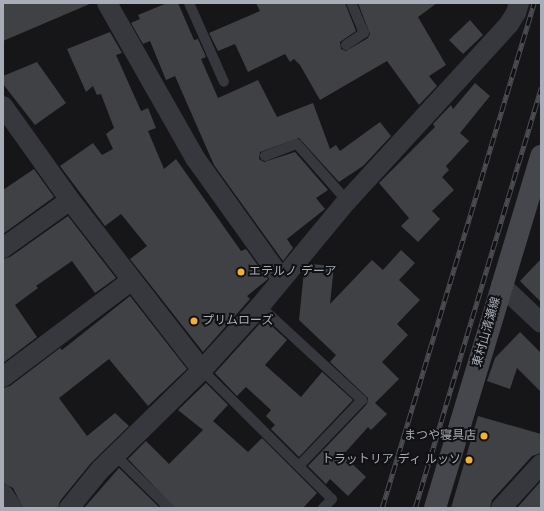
<!DOCTYPE html>
<html>
<head>
<meta charset="utf-8">
<style>
  body { margin:0 }
  #map { position:relative; width:544px; height:511px; overflow:hidden; background:#161618; font-family:"Work Sans","Noto Sans JP",sans-serif }
  div>[style] { position:absolute }
  .building>* { inset:0; background:#404145 }
  .service>* { height:10px; margin:-5px; padding:0 5px; transform-origin:5px; border-radius:5px; background:#37383d }
  .minor>* { height:20px; margin:-10px; padding:0 10px; transform-origin:10px; border-radius:10px; background:#37383d }
  .secondary>* { height:22px; margin:-11px; padding:0 11px; transform-origin:11px; border-radius:11px; background:#45474d }
  .rail>* { height:4.5px; margin-top:-2.25px; transform-origin:0; background:repeating-linear-gradient(90deg,#111113 0 9px,#4a4c52 0 18px); box-sizing:border-box; border-block:1px solid #4a4c52 }
  .dots>* { width:11px; height:11px; translate:-50% -50%; box-sizing:border-box; border:2px solid #111113; border-radius:50% }
  span { translate:-50% -50%; white-space:nowrap; text-align:center; line-height:1.15; -webkit-text-stroke:4px #111113; paint-order:stroke }
  .poi-label { font-size:12px; color:#a8adb8 }
  .left { translate:0 -50%; text-align:left }
  .right { translate:-100% -50%; text-align:right }
  .street-label { font-size:12px; color:#a8adb8 }
  .frame { position:absolute; inset:0; border:4px solid #a8adb8; pointer-events:none }
</style>
</head>
<body>
<div id="map">
  <div class="building">
    <div style="clip-path:polygon(3px 3px,92px 3px,3px 41px)"></div>
    <div style="clip-path:polygon(167px 3px,178px 3px,194px 40px,198px 39px,206px 57px,201px 59px,218px 98px,258px 80px,277px 117px,313px 103px,330px 149px,336px 145px,340px 151px,380px 122px,391px 136px,363px 166px,339px 182px,299px 138px,260px 152px,259px 159px,264px 162px,295px 152px,328px 190px,316px 198px,325px 209px,287px 239px,293px 248px,283px 261px,214px 165px,175px 76px,166px 80px,150px 41px,143px 44px,131px 23px,140px 19px,138px 15px)"></div>
    <div style="clip-path:polygon(256px 3px,345px 3px,356px 31px,340px 42px,341px 49px,346px 51px,368px 38px,370px 34px,358px 3px,437px 3px,418px 17px,446px 65px,429px 76px,437px 86px,419px 105px,387px 61px,320px 100px,300px 65px,294px 59px,290px 62px,285px 54px,248px 72px,235px 44px,218px 51px,209px 33px,260px 11px)"></div>
    <div style="clip-path:polygon(470px 20px,483px 35px,463px 54px,449px 40px)"></div>
    <div style="clip-path:polygon(110px 32px,122px 53px,116px 55px,141px 111px,148px 108px,156px 128px,148px 131px,164px 169px,176px 159px,241px 251px,246px 249px,268px 279px,247px 296px,250px 299px,203px 352px,130px 259px,147px 246px,121px 214px,105px 226px,60px 166px,93px 143px,102px 155px,113px 149px,106px 134px,114px 128px,101px 94px,97px 95px,93px 86px,86px 92px,67px 49px)"></div>
    <div style="clip-path:polygon(37px 62px,66px 103px,35px 125px,3px 84px,3px 76px)"></div>
    <div style="clip-path:polygon(475px 83px,490px 96px,460px 133px,469px 141px,446px 166px,449px 170px,442px 177px,454px 190px,432px 211px,440px 219px,418px 242px,401px 226px,409px 218px,379px 183px,435px 127px,433px 124px,451px 105px,453px 109px)"></div>
    <div style="clip-path:polygon(34px 169px,54px 197px,3px 234px,3px 190px)"></div>
    <div style="clip-path:polygon(68px 216px,116px 278px,95px 293px,72px 261px,36px 286px,38px 288px,15px 305px,37px 337px,3px 363px,3px 259px,10px 257px)"></div>
    <div style="clip-path:polygon(401px 250px,415px 263px,399px 280px,420px 300px,397px 324px,408px 335px,382px 362px,399px 379px,375px 403px,387px 414px,371px 430px,368px 427px,343px 455px,366px 477px,348px 496px,330px 479px,326px 484px,308px 466px,367px 404px,368px 398px,330px 362px,336px 355px,299px 320px,304px 271px,310px 264px,334px 266px,330px 304px,372px 260px,383px 270px)"></div>
    <div style="clip-path:polygon(541px 259px,541px 302px,520px 281px)"></div>
    <div style="clip-path:polygon(130px 296px,187px 369px,148px 406px,109px 359px,59px 398px,87px 436px,115px 413px,129px 426px,91px 463px,60px 501px,58px 508px,23px 508px,13px 488px,3px 483px,3px 388px,10px 386px,60px 348px,62px 350px)"></div>
    <div style="clip-path:polygon(264px 319px,287px 340px,265px 365px,301px 397px,322px 372px,353px 400px,299px 457px,271px 429px,275px 425px,266px 416px,271px 410px,246px 387px,237px 396px,215px 373px)"></div>
    <div style="clip-path:polygon(520px 332px,541px 353px,541px 392px,517px 368px,510px 389px,487px 381px,495px 358px)"></div>
    <div style="clip-path:polygon(206px 383px,228px 405px,213px 421px,248px 452px,262px 438px,317px 493px,303px 508px,175px 508px,128px 459px,146px 441px,169px 464px,203px 430px,178px 410px)"></div>
    <div style="clip-path:polygon(478px 416px,541px 434px,541px 453px,532px 456px,492px 500px,490px 508px,451px 508px)"></div>
    <div style="clip-path:polygon(119px 468px,160px 508px,84px 508px)"></div>
    <div style="clip-path:polygon(541px 481px,541px 508px,517px 508px)"></div>
  </div>
  <div class="service">
    <div style="left:189px;top:3px;width:86px;rotate:66.1deg"></div>
    <div style="left:346px;top:45px;width:22px;rotate:-34deg"></div>
    <div style="left:364px;top:33px;width:33px;rotate:-113deg"></div>
    <div style="left:265px;top:156px;width:34px;rotate:-21deg"></div>
    <div style="left:297px;top:144px;width:76px;rotate:48.7deg"></div>
    <div style="left:260px;top:306px;width:139px;rotate:42.7deg"></div>
    <div style="left:362px;top:400px;width:91px;rotate:133.7deg"></div>
    <div style="left:202px;top:370px;width:183px;rotate:44.8deg"></div>
    <div style="left:332px;top:499px;width:13px;rotate:135deg"></div>
    <div style="left:115px;top:455px;width:76px;rotate:44.5deg"></div>
  </div>
  <div class="minor">
    <div style="left:107px;top:3px;width:178px;rotate:60.4deg"></div>
    <div style="left:195px;top:158px;width:148px;rotate:54.4deg"></div>
    <div style="left:3px;top:106px;width:115px;rotate:54.5deg"></div>
    <div style="left:70px;top:200px;width:215px;rotate:52.2deg"></div>
    <div style="left:3px;top:248px;width:82px;rotate:-35.6deg"></div>
    <div style="left:501px;top:285px;width:55px;rotate:43.5deg"></div>
    <div style="left:3px;top:377px;width:161px;rotate:-36.9deg"></div>
    <div style="left:3px;top:494px;width:17px;rotate:57deg"></div>
    <div style="left:69px;top:508px;width:49px;rotate:-50.8deg"></div>
    <div style="left:100px;top:470px;width:143px;rotate:-44.4deg"></div>
    <div style="left:202px;top:370px;width:86px;rotate:-47.8deg"></div>
    <div style="left:260px;top:306px;width:136px;rotate:-50.4deg"></div>
    <div style="left:347px;top:201px;width:240px;rotate:-47.5deg"></div>
    <div style="left:509px;top:24px;width:13px;rotate:-58deg"></div>
    <div style="left:516px;top:13px;width:10px;rotate:-73deg"></div>
    <div style="left:501px;top:508px;width:59px;rotate:-47.7deg"></div>
  </div>
  <div class="secondary">
    <div style="left:435px;top:508px;width:368px;rotate:-73.2deg"></div>
  </div>
  <div class="rail">
    <div style="left:382px;top:508px;width:527px;rotate:-73.25deg"></div>
    <div style="left:415px;top:508px;width:439px;rotate:-73.3deg"></div>
  </div>
  <div class="dots">
    <div style="left:241px;top:272px;background:#f2b134"></div>
    <div style="left:194px;top:321px;background:#f2b134"></div>
    <div style="left:484px;top:436px;background:#f2b134"></div>
    <div style="left:469px;top:460px;background:#f2b134"></div>
  </div>
  <div class="poi-label">
    <span class="left" style="left:249px;top:272px">エテルノ デーア</span>
    <span class="left" style="left:202px;top:321px">プリムローズ</span>
    <span class="right" style="left:476px;top:436px">まつや寝具店</span>
    <span class="right" style="left:461px;top:460px">トラットリア ディ ルッソ</span>
  </div>
  <div class="street-label">
    <span style="left:487px;top:332px;rotate:-74deg">東村山清瀬線</span>
  </div>
  <div class="frame"></div>
</div>
</body>
</html>
